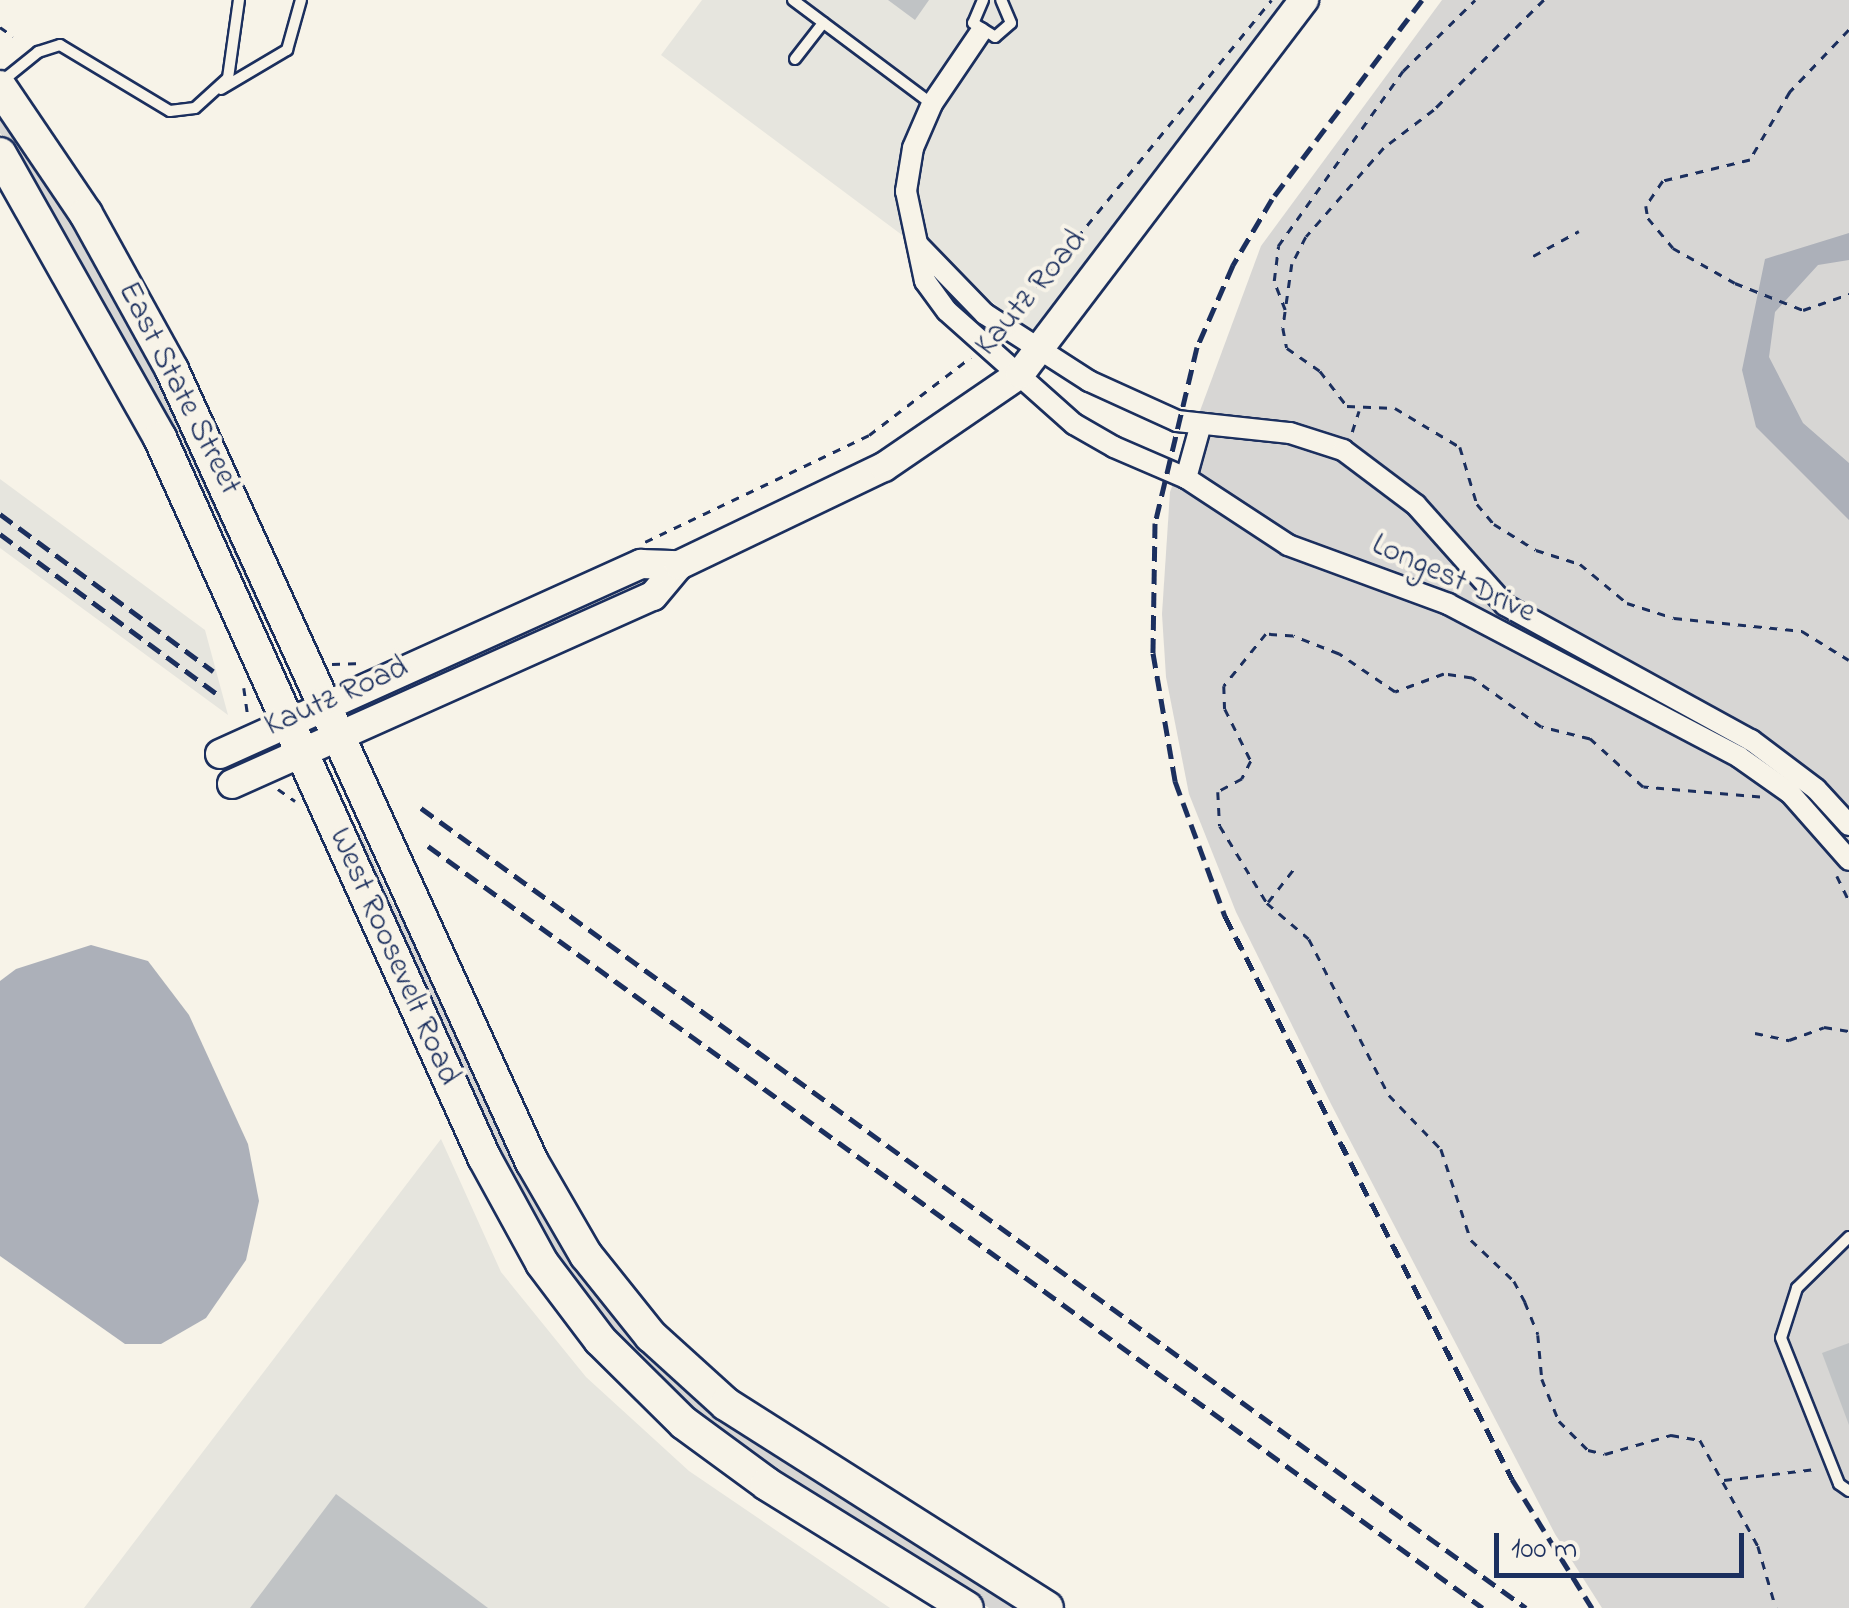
<!DOCTYPE html>
<html>
<head>
<meta charset="utf-8">
<style>
  body { margin:0 }
  #map { position:relative; width:1849px; height:1608px; overflow:hidden; background:#f7f3e8; font-family:"Indie Flower",sans-serif }
  div>[style] { position:absolute }
  .built>* { inset:0; background:#e6e5de }
  .green>* { inset:0; background:#d7d6d4 }
  .water>* { inset:0; background:#acb0b9 }
  .building>* { inset:0; background:#c0c3c5 }
  .path>* { height:2.5px; margin-top:-1.25px; transform-origin:0; background:repeating-linear-gradient(90deg,#1b2f5e 0 8px,transparent 0 16px) }
  .roads { filter:drop-shadow(2px 0 #1b2f5e) drop-shadow(-2px 0 #1b2f5e) drop-shadow(0 2px #1b2f5e) drop-shadow(0 -2px #1b2f5e) }
  .lane>* { height:10px; margin:-5px; padding:0 5px; transform-origin:5px; border-radius:5px; background:#f7f3e8 }
  .street>* { height:20px; margin:-10px; padding:0 10px; transform-origin:10px; border-radius:10px; background:#f7f3e8 }
  .secondary>* { height:28px; margin:-14px; padding:0 14px; transform-origin:14px; border-radius:14px; background:#f7f3e8 }
  .primary>* { height:32px; margin:-16px; padding:0 16px; transform-origin:16px; border-radius:16px; background:#f7f3e8 }
  .rail>* { height:5px; margin-top:-2.5px; transform-origin:0; background:repeating-linear-gradient(90deg,#1b2f5e 0 15px,transparent 0 23px) }
  span { translate:-50% -50%; white-space:nowrap; text-align:center; line-height:1.15; -webkit-text-stroke:8px #f7f3e8; paint-order:stroke }
  .street-label { font-size:32px; color:#1b2f5e }
  .scale { position:absolute; left:1494px; top:1533px; width:250px; height:45px; box-sizing:border-box; border:5px solid #1b2f5e; border-top:0; padding-left:12px; font-size:30px; line-height:35px; white-space:nowrap; color:#1b2f5e; -webkit-text-stroke:8px #f7f3e8; paint-order:stroke }
</style>
</head>
<body>
<div id="map">
  <div class="built">
    <div style="clip-path:polygon(702px 0,1286px 0,1040px 338px,661px 55px)"></div>
    <div style="clip-path:polygon(0 479px,205px 630px,228px 715px,0 548px)"></div>
    <div style="clip-path:polygon(441px 1139px,501px 1272px,586px 1377px,689px 1471px,890px 1608px,84px 1608px)"></div>
  </div>
  <div class="green">
    <div style="clip-path:polygon(1442px 0,1849px 0,1849px 1608px,1602px 1608px,1555px 1534px,1331px 1104px,1236px 912px,1189px 794px,1166px 677px,1162px 614px,1170px 492px,1261px 246px)"></div>
    <div style="clip-path:polygon(0 106px,133px 319px,281px 630px,271px 634px,179px 434px,0 133px)"></div>
    <div style="clip-path:polygon(361px 833px,391px 900px,601px 1295px,1025px 1608px,989px 1608px,755px 1463px,645px 1372px,526px 1216px,351px 838px)"></div>
  </div>
  <div class="water">
    <div style="clip-path:polygon(1849px 233px,1849px 260px,1818px 265px,1775px 312px,1769px 357px,1803px 423px,1849px 463px,1849px 520px,1756px 427px,1742px 370px,1765px 259px)"></div>
    <div style="clip-path:polygon(91px 945px,148px 961px,189px 1015px,248px 1144px,259px 1201px,246px 1260px,206px 1318px,161px 1344px,125px 1344px,0 1256px,0 981px,16px 969px)"></div>
  </div>
  <div class="building">
    <div style="clip-path:polygon(888px 0,929px 0,915px 20px)"></div>
    <div style="clip-path:polygon(1849px 1343px,1849px 1425px,1822px 1353px)"></div>
    <div style="clip-path:polygon(336px 1494px,488px 1608px,250px 1608px)"></div>
  </div>
  <div class="path">
    <div style="left:1544px;top:0;width:156px;rotate:135deg"></div>
    <div style="left:1434px;top:110px;width:63px;rotate:142.8deg"></div>
    <div style="left:1384px;top:148px;width:118px;rotate:131.2deg"></div>
    <div style="left:1306px;top:237px;width:30px;rotate:117deg"></div>
    <div style="left:1292px;top:264px;width:65px;rotate:98deg"></div>
    <div style="left:1283px;top:328px;width:20px;rotate:79deg"></div>
    <div style="left:1287px;top:348px;width:40px;rotate:34.9deg"></div>
    <div style="left:1320px;top:371px;width:44px;rotate:52.4deg"></div>
    <div style="left:1347px;top:406px;width:48px;rotate:2.4deg"></div>
    <div style="left:1395px;top:408px;width:76px;rotate:31deg"></div>
    <div style="left:1460px;top:447px;width:59px;rotate:73.4deg"></div>
    <div style="left:1477px;top:504px;width:26px;rotate:50deg"></div>
    <div style="left:1494px;top:524px;width:49px;rotate:31.8deg"></div>
    <div style="left:1536px;top:550px;width:46px;rotate:17.7deg"></div>
    <div style="left:1580px;top:564px;width:61px;rotate:39.7deg"></div>
    <div style="left:1627px;top:603px;width:49px;rotate:17.7deg"></div>
    <div style="left:1674px;top:618px;width:129px;rotate:5.8deg"></div>
    <div style="left:1802px;top:631px;width:55px;rotate:31.7deg"></div>
    <div style="left:0;top:27px;width:16px;rotate:35deg"></div>
    <div style="left:1849px;top:30px;width:86px;rotate:133.6deg"></div>
    <div style="left:1790px;top:92px;width:79px;rotate:120.5deg"></div>
    <div style="left:1750px;top:160px;width:89px;rotate:166.4deg"></div>
    <div style="left:1663px;top:181px;width:30px;rotate:124deg"></div>
    <div style="left:1646px;top:206px;width:12px;rotate:81deg"></div>
    <div style="left:1648px;top:218px;width:39px;rotate:50deg"></div>
    <div style="left:1673px;top:248px;width:71px;rotate:29.4deg"></div>
    <div style="left:1735px;top:283px;width:73px;rotate:21.7deg"></div>
    <div style="left:1803px;top:310px;width:49px;rotate:-19.2deg"></div>
    <div style="left:1533px;top:256px;width:52px;rotate:-28.5deg"></div>
    <div style="left:1285px;top:310px;width:31px;rotate:-111deg"></div>
    <div style="left:1274px;top:281px;width:35px;rotate:-83deg"></div>
    <div style="left:1278px;top:246px;width:215px;rotate:-54.5deg"></div>
    <div style="left:1403px;top:71px;width:101px;rotate:-44.6deg"></div>
    <div style="left:1016px;top:312px;width:403px;rotate:-50.7deg"></div>
    <div style="left:1352px;top:432px;width:22px;rotate:-72deg"></div>
    <div style="left:645px;top:542px;width:248px;rotate:-25.5deg"></div>
    <div style="left:869px;top:435px;width:128px;rotate:-37.4deg"></div>
    <div style="left:332px;top:664px;width:31px;rotate:-2deg"></div>
    <div style="left:244px;top:688px;width:29px;rotate:82deg"></div>
    <div style="left:278px;top:789px;width:21px;rotate:35deg"></div>
    <div style="left:1760px;top:797px;width:117px;rotate:-175.1deg"></div>
    <div style="left:1643px;top:787px;width:72px;rotate:-137.8deg"></div>
    <div style="left:1590px;top:739px;width:50px;rotate:-166.2deg"></div>
    <div style="left:1541px;top:727px;width:85px;rotate:-144.6deg"></div>
    <div style="left:1472px;top:678px;width:28px;rotate:-172deg"></div>
    <div style="left:1444px;top:674px;width:52px;rotate:159.8deg"></div>
    <div style="left:1395px;top:692px;width:68px;rotate:-145.8deg"></div>
    <div style="left:1339px;top:654px;width:49px;rotate:-158.6deg"></div>
    <div style="left:1293px;top:636px;width:27px;rotate:-176deg"></div>
    <div style="left:1266px;top:634px;width:67px;rotate:128.9deg"></div>
    <div style="left:1224px;top:686px;width:23px;rotate:88deg"></div>
    <div style="left:1225px;top:709px;width:58px;rotate:63.4deg"></div>
    <div style="left:1251px;top:761px;width:20px;rotate:117deg"></div>
    <div style="left:1242px;top:779px;width:27px;rotate:152deg"></div>
    <div style="left:1218px;top:792px;width:34px;rotate:87deg"></div>
    <div style="left:1220px;top:826px;width:90px;rotate:58.6deg"></div>
    <div style="left:1267px;top:903px;width:55px;rotate:40.6deg"></div>
    <div style="left:1309px;top:939px;width:175px;rotate:62.9deg"></div>
    <div style="left:1389px;top:1095px;width:75px;rotate:46.1deg"></div>
    <div style="left:1441px;top:1149px;width:96px;rotate:71.8deg"></div>
    <div style="left:1471px;top:1240px;width:59px;rotate:43.6deg"></div>
    <div style="left:1514px;top:1281px;width:24px;rotate:62deg"></div>
    <div style="left:1525px;top:1302px;width:35px;rotate:68deg"></div>
    <div style="left:1538px;top:1335px;width:44px;rotate:84.8deg"></div>
    <div style="left:1542px;top:1379px;width:45px;rotate:68deg"></div>
    <div style="left:1559px;top:1421px;width:41px;rotate:45deg"></div>
    <div style="left:1588px;top:1450px;width:17px;rotate:13deg"></div>
    <div style="left:1605px;top:1454px;width:69px;rotate:-16.1deg"></div>
    <div style="left:1671px;top:1435px;width:29px;rotate:10deg"></div>
    <div style="left:1700px;top:1440px;width:121px;rotate:61.3deg"></div>
    <div style="left:1758px;top:1546px;width:65px;rotate:73.8deg"></div>
    <div style="left:1837px;top:876px;width:28px;rotate:64deg"></div>
    <div style="left:1268px;top:902px;width:46px;rotate:-52.1deg"></div>
    <div style="left:1755px;top:1033px;width:35px;rotate:12deg"></div>
    <div style="left:1789px;top:1040px;width:37px;rotate:-20deg"></div>
    <div style="left:1824px;top:1027px;width:25px;rotate:9deg"></div>
    <div style="left:1724px;top:1480px;width:92px;rotate:-6.9deg"></div>
  </div>
  <div class="roads">
    <div class="lane">
      <div style="left:793px;top:0;width:174px;rotate:36.8deg"></div>
      <div style="left:983px;top:0;width:25px;rotate:113deg"></div>
      <div style="left:973px;top:23px;width:26px;rotate:32deg"></div>
      <div style="left:995px;top:37px;width:21px;rotate:-41deg"></div>
      <div style="left:1011px;top:23px;width:25px;rotate:-113deg"></div>
      <div style="left:795px;top:59px;width:46px;rotate:-52.1deg"></div>
      <div style="left:1px;top:82px;width:48px;rotate:-39deg"></div>
      <div style="left:38px;top:52px;width:23px;rotate:-18deg"></div>
      <div style="left:60px;top:45px;width:128px;rotate:31deg"></div>
      <div style="left:170px;top:111px;width:25px;rotate:-7deg"></div>
      <div style="left:195px;top:108px;width:45px;rotate:-42.3deg"></div>
      <div style="left:228px;top:78px;width:79px;rotate:-82deg"></div>
      <div style="left:221px;top:89px;width:77px;rotate:-30.6deg"></div>
      <div style="left:287px;top:50px;width:52px;rotate:-74.4deg"></div>
      <div style="left:1849px;top:1237px;width:73px;rotate:135.6deg"></div>
      <div style="left:1797px;top:1288px;width:52px;rotate:107.7deg"></div>
      <div style="left:1781px;top:1338px;width:157px;rotate:68.3deg"></div>
      <div style="left:1839px;top:1484px;width:12px;rotate:35deg"></div>
    </div>
    <div class="street">
      <div style="left:980px;top:33px;width:86px;rotate:124.1deg"></div>
      <div style="left:932px;top:104px;width:48px;rotate:113.4deg"></div>
      <div style="left:913px;top:148px;width:44px;rotate:99.2deg"></div>
      <div style="left:906px;top:191px;width:92px;rotate:78.1deg"></div>
      <div style="left:925px;top:281px;width:37px;rotate:54deg"></div>
      <div style="left:947px;top:311px;width:170px;rotate:41.7deg"></div>
      <div style="left:1074px;top:424px;width:46px;rotate:29.9deg"></div>
      <div style="left:1114px;top:447px;width:78px;rotate:23.3deg"></div>
      <div style="left:1186px;top:478px;width:122px;rotate:33.3deg"></div>
      <div style="left:1288px;top:545px;width:171px;rotate:20.2deg"></div>
      <div style="left:1448px;top:604px;width:329px;rotate:27.7deg"></div>
      <div style="left:1739px;top:757px;width:62px;rotate:35.2deg"></div>
      <div style="left:1790px;top:793px;width:89px;rotate:48.6deg"></div>
      <div style="left:919px;top:246px;width:95px;rotate:45.9deg"></div>
      <div style="left:985px;top:314px;width:124px;rotate:32.8deg"></div>
      <div style="left:1089px;top:381px;width:97px;rotate:24.4deg"></div>
      <div style="left:1177px;top:421px;width:114px;rotate:6.1deg"></div>
      <div style="left:1290px;top:433px;width:56px;rotate:17.8deg"></div>
      <div style="left:1343px;top:450px;width:91px;rotate:37deg"></div>
      <div style="left:1416px;top:505px;width:134px;rotate:48.3deg"></div>
      <div style="left:1505px;top:605px;width:281px;rotate:28.8deg"></div>
      <div style="left:1751px;top:740px;width:81px;rotate:37deg"></div>
      <div style="left:1816px;top:789px;width:49px;rotate:47.5deg"></div>
      <div style="left:1186px;top:478px;width:56px;rotate:-74.5deg"></div>
    </div>
    <div class="secondary">
      <div style="left:220px;top:754px;width:462px;rotate:-24.3deg"></div>
      <div style="left:641px;top:564px;width:38px;rotate:2deg"></div>
      <div style="left:232px;top:784px;width:461px;rotate:-24.1deg"></div>
      <div style="left:653px;top:596px;width:40px;rotate:-50deg"></div>
      <div style="left:679px;top:565px;width:227px;rotate:-25.6deg"></div>
      <div style="left:884px;top:467px;width:165px;rotate:-34.4deg"></div>
      <div style="left:1020px;top:374px;width:470px;rotate:-52.8deg"></div>
    </div>
    <div class="primary">
      <div style="left:0;top:87px;width:153px;rotate:55.9deg"></div>
      <div style="left:86px;top:214px;width:178px;rotate:61.1deg"></div>
      <div style="left:172px;top:370px;width:870px;rotate:65.56deg"></div>
      <div style="left:532px;top:1162px;width:108px;rotate:59.9deg"></div>
      <div style="left:586px;top:1255px;width:104px;rotate:51.3deg"></div>
      <div style="left:651px;top:1336px;width:101px;rotate:42.2deg"></div>
      <div style="left:726px;top:1404px;width:380px;rotate:32.4deg"></div>
      <div style="left:0;top:154px;width:326px;rotate:60.6deg"></div>
      <div style="left:160px;top:438px;width:789px;rotate:65.74deg"></div>
      <div style="left:484px;top:1157px;width:121px;rotate:61.3deg"></div>
      <div style="left:542px;top:1263px;width:96px;rotate:53deg"></div>
      <div style="left:600px;top:1340px;width:118px;rotate:44.7deg"></div>
      <div style="left:684px;top:1423px;width:103px;rotate:36.3deg"></div>
      <div style="left:767px;top:1484px;width:235px;rotate:31.8deg"></div>
    </div>
  </div>
  <div class="rail">
    <div style="left:1422px;top:0;width:249px;rotate:127deg"></div>
    <div style="left:1272px;top:199px;width:77px;rotate:120.6deg"></div>
    <div style="left:1233px;top:265px;width:90px;rotate:113.7deg"></div>
    <div style="left:1197px;top:347px;width:181px;rotate:103.4deg"></div>
    <div style="left:1155px;top:523px;width:130px;rotate:90.9deg"></div>
    <div style="left:1153px;top:653px;width:130px;rotate:80.2deg"></div>
    <div style="left:1175px;top:781px;width:144px;rotate:69.7deg"></div>
    <div style="left:1225px;top:916px;width:632px;rotate:62.99deg"></div>
    <div style="left:1512px;top:1479px;width:152px;rotate:58.2deg"></div>
    <div style="left:0;top:514px;width:265px;rotate:36.4deg"></div>
    <div style="left:0;top:534px;width:268px;rotate:36.4deg"></div>
    <div style="left:421px;top:808px;width:1364px;rotate:35.9deg"></div>
    <div style="left:428px;top:846px;width:1301px;rotate:35.84deg"></div>
  </div>
  <div class="street-label">
    <span style="left:1032px;top:294px;rotate:-50deg">Kautz Road</span>
    <span style="left:178px;top:389px;rotate:63deg">East State Street</span>
    <span style="left:1453px;top:580px;rotate:24deg">Longest Drive</span>
    <span style="left:337px;top:698px;rotate:-24deg">Kautz Road</span>
    <span style="left:393px;top:957px;rotate:66deg">West Roosevelt Road</span>
  </div>
  <div class="scale">100 m</div>
</div>
</body>
</html>
